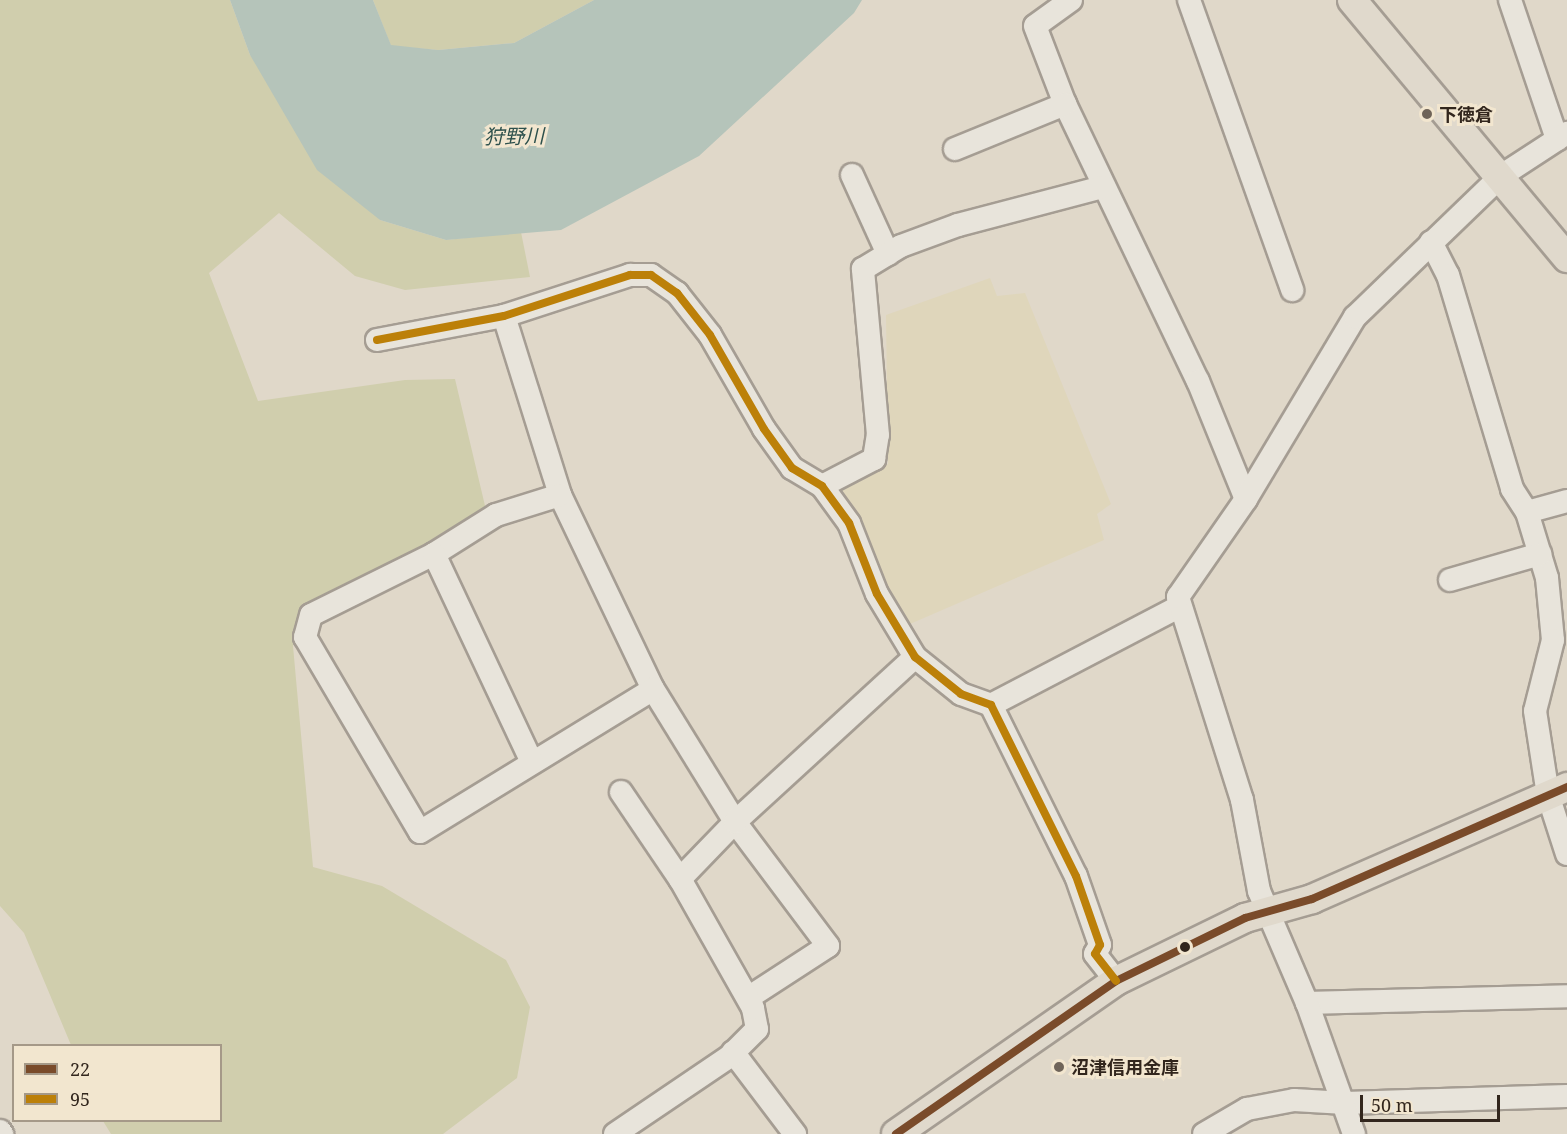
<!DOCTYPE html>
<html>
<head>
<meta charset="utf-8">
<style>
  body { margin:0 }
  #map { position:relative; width:1567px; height:1134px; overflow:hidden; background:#e0d8c9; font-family:"Noto Serif","Noto Sans JP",serif }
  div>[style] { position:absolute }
  .farmland>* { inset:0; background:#dfd6bb }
  .green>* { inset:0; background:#d0cead }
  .water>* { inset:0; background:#b5c4ba }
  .roads { filter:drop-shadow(2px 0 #a59d93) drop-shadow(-2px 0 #a59d93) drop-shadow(0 2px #a59d93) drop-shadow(0 -2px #a59d93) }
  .minor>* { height:22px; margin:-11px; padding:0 11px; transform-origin:11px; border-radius:11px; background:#e8e4db }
  .major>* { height:28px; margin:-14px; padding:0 14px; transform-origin:14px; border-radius:14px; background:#e0d9cc }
  .bus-1>* { height:8px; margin:-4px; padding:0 4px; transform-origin:4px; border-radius:4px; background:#7a4b2a }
  .bus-2>* { height:8px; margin:-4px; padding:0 4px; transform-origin:4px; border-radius:4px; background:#bc8009 }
  .dots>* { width:16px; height:16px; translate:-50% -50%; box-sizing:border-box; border:3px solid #f2e6cf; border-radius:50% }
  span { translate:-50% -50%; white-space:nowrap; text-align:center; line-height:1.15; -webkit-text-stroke:6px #f2e6cf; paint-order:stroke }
  .poi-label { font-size:18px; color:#32261d; font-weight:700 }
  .left { translate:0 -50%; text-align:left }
  .water-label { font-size:20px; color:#2d504c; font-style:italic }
  .legend { position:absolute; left:12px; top:1044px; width:210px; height:78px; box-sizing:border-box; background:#f2e6cf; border:2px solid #a59988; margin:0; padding:8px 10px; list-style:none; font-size:18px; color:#32261d }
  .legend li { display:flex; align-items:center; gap:12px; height:30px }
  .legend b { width:30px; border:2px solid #a59988 }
  .scale { position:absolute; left:1360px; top:1095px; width:140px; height:27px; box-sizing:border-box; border:3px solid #32261d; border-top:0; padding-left:8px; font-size:18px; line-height:21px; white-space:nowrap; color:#32261d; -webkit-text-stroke:4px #f2e6cf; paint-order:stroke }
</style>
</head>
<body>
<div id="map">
  <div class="farmland">
    <div style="clip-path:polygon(990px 278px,997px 296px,1025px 293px,1111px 504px,1097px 514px,1104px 540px,903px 627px,835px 489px,888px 464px,886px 315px)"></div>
  </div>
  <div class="green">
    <div style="clip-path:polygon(0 0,230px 0,250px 55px,380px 220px,446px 240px,521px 232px,530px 277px,405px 290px,355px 276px,279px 213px,209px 273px,258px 401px,405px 380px,455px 379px,486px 510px,309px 608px,293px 646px,313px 867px,382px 886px,506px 960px,530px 1007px,517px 1078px,443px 1134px,111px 1134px,103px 1121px,220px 1120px,220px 1046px,71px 1045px,24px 933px,0 906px)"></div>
    <div style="clip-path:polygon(373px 0,594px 0,514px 43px,438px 50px,391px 46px)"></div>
  </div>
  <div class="water">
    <div style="clip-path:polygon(230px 0,373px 0,391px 45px,438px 50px,514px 43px,594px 0,862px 0,854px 13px,699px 156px,561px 230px,446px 240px,380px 220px,317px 170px,250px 55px)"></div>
  </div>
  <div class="roads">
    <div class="minor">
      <div style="left:1071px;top:0;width:44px;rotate:144.2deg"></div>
      <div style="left:1035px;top:26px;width:84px;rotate:69deg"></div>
      <div style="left:1065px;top:104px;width:307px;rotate:64.4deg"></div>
      <div style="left:1198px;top:381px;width:127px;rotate:67.9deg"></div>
      <div style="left:1189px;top:0;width:308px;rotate:70.4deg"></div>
      <div style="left:1510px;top:0;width:147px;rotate:71.3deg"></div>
      <div style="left:955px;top:149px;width:119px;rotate:-22.2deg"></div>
      <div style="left:852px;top:175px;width:87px;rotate:65.5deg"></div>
      <div style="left:1431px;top:242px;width:37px;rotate:63deg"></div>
      <div style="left:1448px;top:275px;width:223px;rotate:73.3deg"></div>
      <div style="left:1512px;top:489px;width:27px;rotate:57deg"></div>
      <div style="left:1527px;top:512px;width:69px;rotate:73.1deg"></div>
      <div style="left:1547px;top:578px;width:62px;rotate:84.5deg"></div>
      <div style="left:1553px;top:640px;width:73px;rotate:104.2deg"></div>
      <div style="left:1535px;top:711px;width:85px;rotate:81.2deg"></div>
      <div style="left:1548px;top:795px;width:62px;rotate:72.1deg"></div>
      <div style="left:504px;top:316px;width:188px;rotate:72.6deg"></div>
      <div style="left:560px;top:495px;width:215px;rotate:64.4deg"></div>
      <div style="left:653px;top:689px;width:156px;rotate:58.3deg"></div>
      <div style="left:735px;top:822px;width:155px;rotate:53.1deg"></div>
      <div style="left:828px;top:946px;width:95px;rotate:147deg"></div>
      <div style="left:377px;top:340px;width:129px;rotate:-10.7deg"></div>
      <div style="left:504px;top:316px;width:133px;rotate:-18deg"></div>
      <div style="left:630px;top:275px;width:21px"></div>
      <div style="left:651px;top:275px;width:32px;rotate:35deg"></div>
      <div style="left:677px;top:293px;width:53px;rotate:51.8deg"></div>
      <div style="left:710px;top:335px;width:108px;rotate:60.1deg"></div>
      <div style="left:764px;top:429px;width:48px;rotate:54.3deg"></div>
      <div style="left:792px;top:468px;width:35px;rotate:31deg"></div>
      <div style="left:822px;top:486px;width:46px;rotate:53.9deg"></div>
      <div style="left:849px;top:523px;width:76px;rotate:68.5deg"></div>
      <div style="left:877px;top:594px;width:74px;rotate:58.9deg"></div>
      <div style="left:915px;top:657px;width:59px;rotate:38.8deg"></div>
      <div style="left:961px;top:694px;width:32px;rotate:20deg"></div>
      <div style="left:991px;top:705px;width:191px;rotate:63.6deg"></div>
      <div style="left:1076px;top:876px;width:73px;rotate:70.8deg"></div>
      <div style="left:1100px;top:945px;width:10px;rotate:119deg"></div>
      <div style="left:1095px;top:954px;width:34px;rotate:52deg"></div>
      <div style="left:822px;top:486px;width:59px;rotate:-27.4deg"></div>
      <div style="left:874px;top:459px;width:24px;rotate:-81deg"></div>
      <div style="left:878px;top:435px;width:167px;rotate:-95.2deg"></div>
      <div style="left:863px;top:269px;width:44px;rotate:-31.2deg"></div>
      <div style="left:901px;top:246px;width:61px;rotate:-20.2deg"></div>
      <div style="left:958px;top:225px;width:150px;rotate:-14.7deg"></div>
      <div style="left:560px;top:495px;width:67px;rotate:162.6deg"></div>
      <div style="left:496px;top:515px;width:73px;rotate:147.8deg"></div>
      <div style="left:434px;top:554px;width:137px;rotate:153.6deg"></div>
      <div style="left:311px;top:615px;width:23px;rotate:105deg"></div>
      <div style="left:305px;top:637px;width:226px;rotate:59.5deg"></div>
      <div style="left:420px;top:832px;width:273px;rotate:-31.5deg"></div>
      <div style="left:1527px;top:512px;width:41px;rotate:-15.4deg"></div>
      <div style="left:434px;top:554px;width:230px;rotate:64.8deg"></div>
      <div style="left:1450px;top:580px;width:94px;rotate:-16.1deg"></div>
      <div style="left:991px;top:705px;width:213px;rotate:-27.6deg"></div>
      <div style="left:621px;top:792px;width:105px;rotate:55.9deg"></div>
      <div style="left:1307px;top:1003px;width:260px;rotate:-1.5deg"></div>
      <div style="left:733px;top:1052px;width:103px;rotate:52.9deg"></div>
      <div style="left:0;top:1131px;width:4px;rotate:56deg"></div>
      <div style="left:615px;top:1134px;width:139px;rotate:-34.1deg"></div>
      <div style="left:730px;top:1056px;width:38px;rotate:-45deg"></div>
      <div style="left:757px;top:1029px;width:21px;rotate:-101deg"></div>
      <div style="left:753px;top:1008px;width:148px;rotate:-119.5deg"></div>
      <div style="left:680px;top:879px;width:79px;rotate:-46deg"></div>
      <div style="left:735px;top:822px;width:244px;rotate:-42.5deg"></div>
      <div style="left:1204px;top:1134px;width:50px;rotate:-30.2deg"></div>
      <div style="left:1247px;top:1109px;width:48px;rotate:-10.8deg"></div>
      <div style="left:1294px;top:1100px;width:51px;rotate:3.4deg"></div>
      <div style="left:1345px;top:1103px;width:222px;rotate:-1.8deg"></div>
      <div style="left:1354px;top:1134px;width:139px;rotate:-109.7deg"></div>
      <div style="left:1307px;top:1003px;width:122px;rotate:-113.2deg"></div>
      <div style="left:1259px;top:891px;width:93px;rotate:-100.6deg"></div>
      <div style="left:1242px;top:800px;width:213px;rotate:-107.5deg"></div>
      <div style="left:1178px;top:597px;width:119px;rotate:-55.2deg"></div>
      <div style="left:1246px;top:499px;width:212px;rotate:-59.1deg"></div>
      <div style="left:1355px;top:317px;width:203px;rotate:-44deg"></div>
      <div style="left:1501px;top:176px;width:79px;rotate:-33.1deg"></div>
    </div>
    <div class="major">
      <div style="left:1352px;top:0;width:336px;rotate:50.2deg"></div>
      <div style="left:896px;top:1134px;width:268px;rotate:-34.8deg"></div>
      <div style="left:1116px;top:981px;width:144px;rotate:-26deg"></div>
      <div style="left:1245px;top:918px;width:70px;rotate:-15.8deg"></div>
      <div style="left:1312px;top:899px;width:279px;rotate:-23.7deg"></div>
    </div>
  </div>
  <div class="bus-1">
    <div style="left:896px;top:1134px;width:268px;rotate:-34.8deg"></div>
    <div style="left:1116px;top:981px;width:144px;rotate:-26deg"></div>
    <div style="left:1245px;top:918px;width:70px;rotate:-15.8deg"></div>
    <div style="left:1312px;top:899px;width:279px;rotate:-23.7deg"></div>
  </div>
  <div class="bus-2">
    <div style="left:377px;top:340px;width:129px;rotate:-10.7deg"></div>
    <div style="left:504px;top:316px;width:133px;rotate:-18deg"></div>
    <div style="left:630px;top:275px;width:21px"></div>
    <div style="left:651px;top:275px;width:32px;rotate:35deg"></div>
    <div style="left:677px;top:293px;width:53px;rotate:51.8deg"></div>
    <div style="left:710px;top:335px;width:108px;rotate:60.1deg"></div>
    <div style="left:764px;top:429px;width:48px;rotate:54.3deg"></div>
    <div style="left:792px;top:468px;width:35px;rotate:31deg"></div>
    <div style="left:822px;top:486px;width:46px;rotate:53.9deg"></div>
    <div style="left:849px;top:523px;width:76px;rotate:68.5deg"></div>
    <div style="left:877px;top:594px;width:74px;rotate:58.9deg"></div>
    <div style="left:915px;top:657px;width:59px;rotate:38.8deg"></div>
    <div style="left:961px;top:694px;width:32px;rotate:20deg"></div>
    <div style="left:991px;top:705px;width:191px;rotate:63.6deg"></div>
    <div style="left:1076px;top:876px;width:73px;rotate:70.8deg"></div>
    <div style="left:1100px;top:945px;width:10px;rotate:119deg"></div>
    <div style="left:1095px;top:954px;width:34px;rotate:52deg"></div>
  </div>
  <div class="dots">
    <div style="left:1427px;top:114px;background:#6f6459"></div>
    <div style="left:1185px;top:947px;background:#32261d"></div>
    <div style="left:1059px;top:1067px;background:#6f6459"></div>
  </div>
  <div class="poi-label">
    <span class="left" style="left:1439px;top:114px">下徳倉</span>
    <span class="left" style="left:1071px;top:1067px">沼津信用金庫</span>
  </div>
  <div class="water-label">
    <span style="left:514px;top:136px;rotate:-1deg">狩野川</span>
  </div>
  <ul class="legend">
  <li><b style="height:8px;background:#7a4b2a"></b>22</li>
  <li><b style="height:8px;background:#bc8009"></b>95</li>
  </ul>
  <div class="scale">50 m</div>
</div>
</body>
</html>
